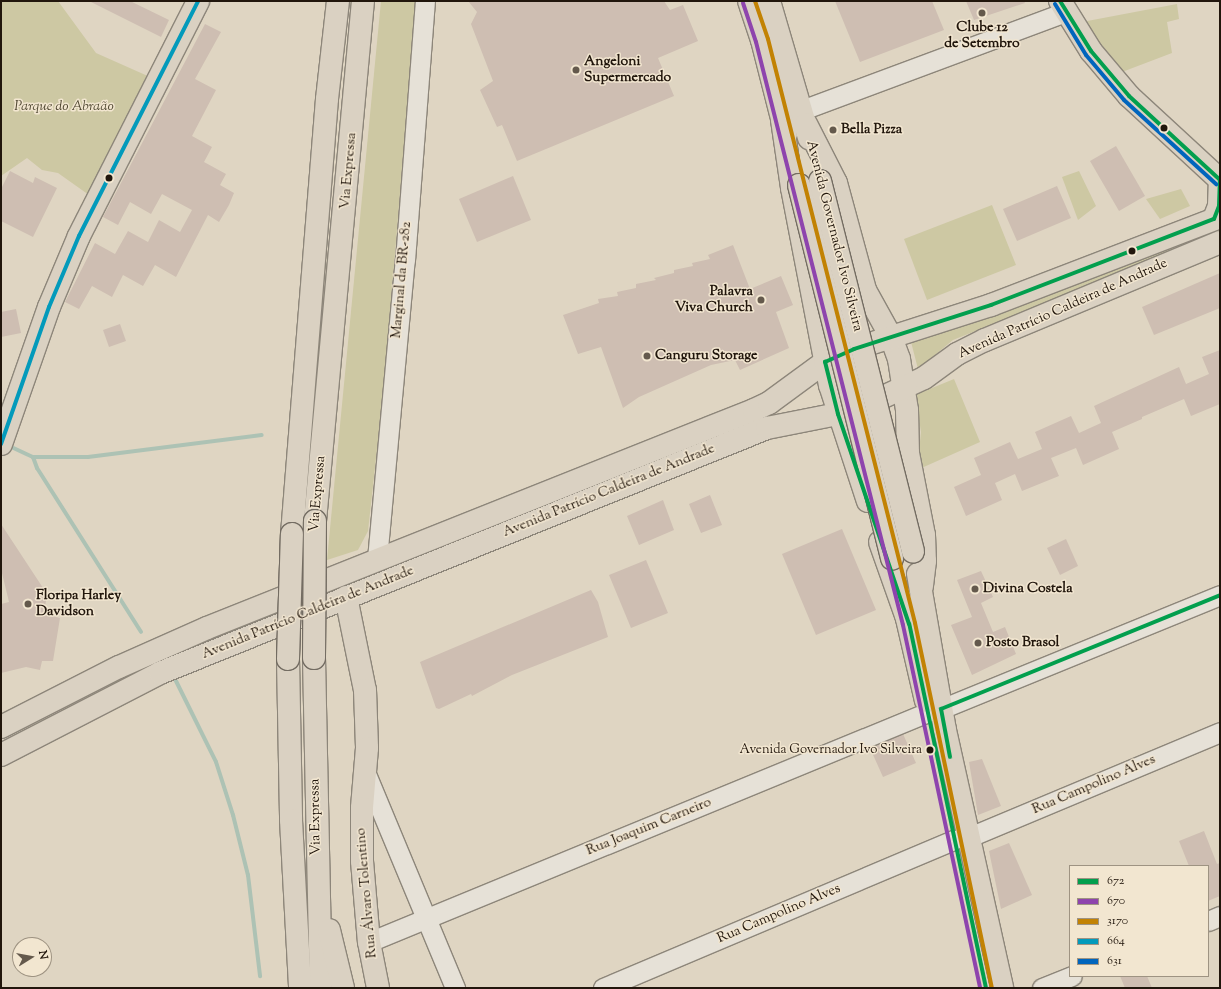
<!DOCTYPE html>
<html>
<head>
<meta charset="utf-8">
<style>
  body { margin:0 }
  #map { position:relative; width:1221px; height:989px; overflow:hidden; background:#dfd5c2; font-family:"Sorts Mill Goudy",serif }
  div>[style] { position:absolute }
  .green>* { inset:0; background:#cdc8a3 }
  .stream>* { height:4px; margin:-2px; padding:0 2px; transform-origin:2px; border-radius:2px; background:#adc2b4 }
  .building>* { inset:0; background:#cebeb2 }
  .roads { filter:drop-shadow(1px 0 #8d867a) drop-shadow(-1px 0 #8d867a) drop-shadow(0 1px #8d867a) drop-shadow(0 -1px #8d867a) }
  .minor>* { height:19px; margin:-9.5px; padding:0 9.5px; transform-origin:9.5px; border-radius:9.5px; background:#e6e1d7 }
  .major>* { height:22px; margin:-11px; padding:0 11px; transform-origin:11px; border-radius:11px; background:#dad1c2 }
  .highway>* { height:22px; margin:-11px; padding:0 11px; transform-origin:11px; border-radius:11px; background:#dad1c2 }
  .bridges { filter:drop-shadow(1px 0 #736c62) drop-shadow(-1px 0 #736c62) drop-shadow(0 1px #736c62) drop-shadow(0 -1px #736c62) }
  .major-bridge>* { height:22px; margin:-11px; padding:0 11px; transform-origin:11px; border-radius:11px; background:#dad1c2 }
  .highway-bridge>* { height:22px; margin:-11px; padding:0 11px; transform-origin:11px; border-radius:11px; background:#dad1c2 }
  .bus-1>* { height:4px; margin:-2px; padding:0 2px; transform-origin:2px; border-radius:2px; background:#029f4e }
  .bus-2>* { height:4px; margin:-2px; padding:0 2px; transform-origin:2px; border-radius:2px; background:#8e44ad }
  .bus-3>* { height:4px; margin:-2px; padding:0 2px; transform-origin:2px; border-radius:2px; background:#c28203 }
  .bus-4>* { height:4px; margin:-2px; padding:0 2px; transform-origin:2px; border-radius:2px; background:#039abb }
  .bus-5>* { height:4px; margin:-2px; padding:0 2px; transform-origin:2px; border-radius:2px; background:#0065bd }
  .dots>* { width:11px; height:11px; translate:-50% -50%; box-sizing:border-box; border:2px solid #f2e6d0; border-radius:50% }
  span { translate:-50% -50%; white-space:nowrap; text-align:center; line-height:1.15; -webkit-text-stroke:3px #f2e6d0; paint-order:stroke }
  .bus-label { font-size:13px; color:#21160c }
  .right { translate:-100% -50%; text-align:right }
  .poi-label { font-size:14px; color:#21160c; font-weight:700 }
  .left { translate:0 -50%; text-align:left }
  .park-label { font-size:14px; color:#504832; font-style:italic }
  .street-label { font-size:14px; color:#21160c }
  .frame { position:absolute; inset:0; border:2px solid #21160c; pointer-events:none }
  .legend { position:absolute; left:1069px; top:865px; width:140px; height:112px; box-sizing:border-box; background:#f2e6d0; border:1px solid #9e9382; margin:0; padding:5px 7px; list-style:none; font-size:12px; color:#21160c }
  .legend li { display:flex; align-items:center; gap:8px; height:20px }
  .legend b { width:20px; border:1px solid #9e9382 }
  .north { position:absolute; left:12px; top:937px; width:40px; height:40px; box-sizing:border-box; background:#f2e6d0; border:1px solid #9e9382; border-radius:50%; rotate:79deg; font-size:11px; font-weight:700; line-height:16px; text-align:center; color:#21160c }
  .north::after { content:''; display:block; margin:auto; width:14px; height:18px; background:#64594c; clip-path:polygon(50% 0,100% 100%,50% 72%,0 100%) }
</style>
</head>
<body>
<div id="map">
  <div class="green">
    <div style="clip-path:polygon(1px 1px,58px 1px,96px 53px,150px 77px,89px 195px,58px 173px,42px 170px,27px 158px,1px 176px)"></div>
    <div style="clip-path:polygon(381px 1px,416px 1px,384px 386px,368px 531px,358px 550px,327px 560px)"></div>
    <div style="clip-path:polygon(1177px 4px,1179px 19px,1167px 22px,1172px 53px,1122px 72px,1082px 22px)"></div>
    <div style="clip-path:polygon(1079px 171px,1096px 206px,1078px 220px,1062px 177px)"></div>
    <div style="clip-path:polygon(1181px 189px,1190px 206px,1160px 219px,1146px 199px)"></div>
    <div style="clip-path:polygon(992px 205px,1016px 265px,927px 300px,904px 239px)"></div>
    <div style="clip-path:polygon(1220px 224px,1220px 233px,953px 340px,918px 369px,910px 338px)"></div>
    <div style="clip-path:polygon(954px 379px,980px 442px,917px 470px,921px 432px,915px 395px)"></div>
  </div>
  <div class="stream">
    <div style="left:7px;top:445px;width:29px;rotate:25deg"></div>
    <div style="left:33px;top:457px;width:12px;rotate:70deg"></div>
    <div style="left:37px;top:468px;width:194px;rotate:57.6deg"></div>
    <div style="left:33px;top:457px;width:55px"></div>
    <div style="left:88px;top:457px;width:175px;rotate:-7.2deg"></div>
    <div style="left:176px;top:681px;width:90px;rotate:63.7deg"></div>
    <div style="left:216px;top:762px;width:56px;rotate:72.2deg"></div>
    <div style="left:233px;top:815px;width:62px;rotate:76deg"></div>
    <div style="left:248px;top:875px;width:102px;rotate:83.2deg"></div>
  </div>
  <div class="building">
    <div style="clip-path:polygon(89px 1px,130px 1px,169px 20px,161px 37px)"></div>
    <div style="clip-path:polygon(468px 1px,664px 1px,670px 10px,683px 5px,698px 41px,658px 58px,674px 96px,517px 161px,502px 125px,497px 127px,480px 90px,493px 81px,471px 24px,477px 12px)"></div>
    <div style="clip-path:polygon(835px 1px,932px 1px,944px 30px,860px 62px)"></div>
    <div style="clip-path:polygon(966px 1px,1024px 1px,1025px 3px,974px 20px)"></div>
    <div style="clip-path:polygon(205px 24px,221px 32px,195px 79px,216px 90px,192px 136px,212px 147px,204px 162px,226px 174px,220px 185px,234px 193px,229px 205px,219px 222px,208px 215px,176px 277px,155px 265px,143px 286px,123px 275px,112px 297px,92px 286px,79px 309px,65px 302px,95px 243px,115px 254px,128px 231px,148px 242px,159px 220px,180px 232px,192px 210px,162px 194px,151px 214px,130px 202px,118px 225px,103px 217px)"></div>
    <div style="clip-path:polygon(1116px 146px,1145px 196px,1119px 211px,1090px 161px)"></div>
    <div style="clip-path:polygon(10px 171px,33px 183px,35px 177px,57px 188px,33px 237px,1px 221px,1px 189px)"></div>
    <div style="clip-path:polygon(513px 176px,531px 220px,477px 242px,459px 199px)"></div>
    <div style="clip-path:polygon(1057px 186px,1071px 218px,1017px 241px,1003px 209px)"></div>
    <div style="clip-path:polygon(733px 245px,750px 289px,781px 276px,793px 305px,776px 312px,789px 348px,740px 370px,735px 360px,711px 365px,639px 397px,623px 408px,601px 347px,578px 354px,563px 315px,599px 303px,598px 299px,618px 296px,617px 292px,636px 288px,636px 284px,656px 280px,654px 278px,674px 273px,674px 270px,693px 266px,692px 263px,710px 259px,708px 255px)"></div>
    <div style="clip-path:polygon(1220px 273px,1220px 308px,1154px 335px,1142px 307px)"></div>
    <div style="clip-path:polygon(16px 309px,21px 333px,1px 337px,1px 312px)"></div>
    <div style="clip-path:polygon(120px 324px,126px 341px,109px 347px,103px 330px)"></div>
    <div style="clip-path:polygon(1220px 350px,1220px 404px,1191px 416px,1184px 399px,1142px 417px,1142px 419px,1112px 432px,1119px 449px,1083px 465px,1076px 448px,1051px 458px,1059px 476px,1022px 491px,1015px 474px,995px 483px,1002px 500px,966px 516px,954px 487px,981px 475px,974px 458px,1010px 442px,1018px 459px,1042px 449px,1035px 432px,1071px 416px,1079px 433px,1101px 423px,1094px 406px,1179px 367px,1186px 384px,1209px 374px,1202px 357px)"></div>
    <div style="clip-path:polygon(710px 495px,722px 525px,701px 533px,689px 504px)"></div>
    <div style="clip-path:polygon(663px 500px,674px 530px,639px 545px,627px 516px)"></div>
    <div style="clip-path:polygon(1px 524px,47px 594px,44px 614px,60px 618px,53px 661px,42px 661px,40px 670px,26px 667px,1px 673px,1px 604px,9px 602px,1px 569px)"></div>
    <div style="clip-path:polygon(842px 529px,876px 610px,816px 635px,782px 554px)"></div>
    <div style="clip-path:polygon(1066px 539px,1078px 566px,1060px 575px,1047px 548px)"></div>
    <div style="clip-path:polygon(646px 560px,668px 613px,631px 628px,609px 575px)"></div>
    <div style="clip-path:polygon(981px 571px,993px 597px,981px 603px,993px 632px,1005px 627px,1016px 654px,972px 675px,951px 625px,972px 617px,957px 580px)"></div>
    <div style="clip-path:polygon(591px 590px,598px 602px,608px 637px,512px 675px,472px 696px,471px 694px,439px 709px,436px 708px,420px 662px)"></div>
    <div style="clip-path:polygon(903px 734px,916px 763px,883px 777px,870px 748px)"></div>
    <div style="clip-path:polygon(982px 759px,1001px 806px,978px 815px,969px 762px)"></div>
    <div style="clip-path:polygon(1204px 831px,1217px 864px,1220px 863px,1220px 896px,1208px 901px,1208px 866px,1189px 866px,1179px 841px)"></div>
    <div style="clip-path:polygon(1009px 843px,1032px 895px,1001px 909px,989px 851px)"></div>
    <div style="clip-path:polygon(1120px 976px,1147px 976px,1152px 988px,1125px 988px)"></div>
  </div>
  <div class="roads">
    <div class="minor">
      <div style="left:802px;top:110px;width:282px;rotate:-20.4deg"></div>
      <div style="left:377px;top:559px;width:300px;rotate:-84.7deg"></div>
      <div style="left:405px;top:260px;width:260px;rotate:-85.6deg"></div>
      <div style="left:941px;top:709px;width:301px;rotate:-22.2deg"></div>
      <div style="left:366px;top:774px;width:232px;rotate:67.4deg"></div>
      <div style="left:967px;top:838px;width:274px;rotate:-22.7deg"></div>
      <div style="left:1208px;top:921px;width:13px;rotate:-23deg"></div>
      <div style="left:369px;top:942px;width:604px;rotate:-22.36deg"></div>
      <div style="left:603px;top:988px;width:381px;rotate:-22.9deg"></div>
      <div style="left:1042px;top:988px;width:32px;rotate:-22deg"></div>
    </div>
    <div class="major">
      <div style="left:749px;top:1px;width:41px;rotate:71.6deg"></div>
      <div style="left:762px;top:40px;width:97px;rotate:75.7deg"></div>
      <div style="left:769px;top:1px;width:143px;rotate:73.7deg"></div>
      <div style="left:1060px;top:1px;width:59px;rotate:58.2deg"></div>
      <div style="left:1091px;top:51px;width:59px;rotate:49.8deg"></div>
      <div style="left:1129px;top:96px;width:124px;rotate:42.7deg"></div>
      <div style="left:782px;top:120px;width:69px;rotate:81.6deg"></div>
      <div style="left:792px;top:188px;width:201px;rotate:79.1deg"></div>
      <div style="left:830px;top:385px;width:122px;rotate:71.9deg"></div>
      <div style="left:806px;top:124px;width:66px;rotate:63deg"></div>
      <div style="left:836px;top:183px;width:111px;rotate:74.8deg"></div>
      <div style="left:865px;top:290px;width:54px;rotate:61deg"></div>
      <div style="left:891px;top:337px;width:23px;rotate:70deg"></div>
      <div style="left:899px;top:359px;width:52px;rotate:81.1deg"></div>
      <div style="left:907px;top:410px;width:43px;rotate:88.7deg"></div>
      <div style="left:908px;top:453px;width:84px;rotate:79deg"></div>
      <div style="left:924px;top:535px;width:26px;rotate:88deg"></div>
      <div style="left:925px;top:561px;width:26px;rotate:97deg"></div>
      <div style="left:1214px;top:219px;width:14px;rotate:-69deg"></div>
      <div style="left:1219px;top:206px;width:26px;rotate:-88deg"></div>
      <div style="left:1px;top:444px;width:145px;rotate:-70.7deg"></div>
      <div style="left:49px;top:307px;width:77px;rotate:-67.1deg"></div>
      <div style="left:79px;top:236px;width:263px;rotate:-63.1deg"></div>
      <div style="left:880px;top:542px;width:87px;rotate:70.5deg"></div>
      <div style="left:918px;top:574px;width:158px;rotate:80.2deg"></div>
      <div style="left:945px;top:730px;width:264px;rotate:77.5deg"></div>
      <div style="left:346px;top:597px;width:95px;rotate:78.5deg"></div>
      <div style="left:365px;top:690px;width:58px;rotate:88deg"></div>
      <div style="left:367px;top:748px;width:60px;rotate:94.8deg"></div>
      <div style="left:362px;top:808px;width:53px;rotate:90deg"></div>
      <div style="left:362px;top:861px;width:81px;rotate:85.1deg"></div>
      <div style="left:369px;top:942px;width:47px;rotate:78.9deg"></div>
      <div style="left:905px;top:610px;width:93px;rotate:77deg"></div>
      <div style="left:1px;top:727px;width:132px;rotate:-27deg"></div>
      <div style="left:119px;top:667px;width:96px;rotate:-23.9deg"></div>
      <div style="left:207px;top:628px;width:589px;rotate:-21.73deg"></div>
      <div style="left:754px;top:410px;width:17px;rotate:-25deg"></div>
      <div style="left:769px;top:403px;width:69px;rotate:-36.2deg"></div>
      <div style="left:825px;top:362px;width:32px;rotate:-24deg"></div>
      <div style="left:854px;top:349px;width:144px;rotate:-17.8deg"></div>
      <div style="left:991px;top:305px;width:245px;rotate:-21deg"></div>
      <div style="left:1px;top:755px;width:179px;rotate:-27.3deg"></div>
      <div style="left:160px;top:673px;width:655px;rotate:-21.98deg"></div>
      <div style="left:767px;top:428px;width:72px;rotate:-11.2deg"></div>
      <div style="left:838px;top:414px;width:29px;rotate:-18deg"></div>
      <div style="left:866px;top:405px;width:64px;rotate:-25deg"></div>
      <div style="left:924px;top:378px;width:41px;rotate:-36deg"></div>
      <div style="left:957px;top:354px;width:31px;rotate:-27deg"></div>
      <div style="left:985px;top:340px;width:255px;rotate:-22.6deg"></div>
    </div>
    <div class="highway">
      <div style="left:315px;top:521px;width:522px;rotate:-84.73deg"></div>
      <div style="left:292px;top:534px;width:436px;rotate:-85.4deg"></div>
      <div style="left:327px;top:99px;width:99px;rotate:-83.6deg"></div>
      <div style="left:314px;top:658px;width:330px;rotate:88.8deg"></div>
      <div style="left:288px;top:659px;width:161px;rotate:88.9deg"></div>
      <div style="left:291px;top:820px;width:168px;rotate:86.9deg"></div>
      <div style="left:329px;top:930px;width:60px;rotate:76.4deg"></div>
    </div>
  </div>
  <div class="bridges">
    <div class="major-bridge">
      <div style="left:820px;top:181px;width:382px;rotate:75.9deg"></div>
      <div style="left:799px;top:185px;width:385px;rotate:76deg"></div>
    </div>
    <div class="highway-bridge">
      <div style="left:314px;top:658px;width:137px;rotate:-89.6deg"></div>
      <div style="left:288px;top:659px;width:125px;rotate:-88.2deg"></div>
    </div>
  </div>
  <div class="bus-1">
    <div style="left:1060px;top:1px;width:59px;rotate:58.2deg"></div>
    <div style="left:1091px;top:51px;width:59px;rotate:49.8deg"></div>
    <div style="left:1129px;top:96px;width:124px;rotate:42.7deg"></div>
    <div style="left:950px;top:757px;width:49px;rotate:-100.6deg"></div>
    <div style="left:941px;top:709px;width:301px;rotate:-22.2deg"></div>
    <div style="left:986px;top:988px;width:372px;rotate:-101.9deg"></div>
    <div style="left:909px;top:624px;width:222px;rotate:-108.7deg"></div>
    <div style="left:838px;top:414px;width:54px;rotate:-104deg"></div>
    <div style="left:825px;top:362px;width:32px;rotate:-24deg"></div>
    <div style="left:854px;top:349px;width:144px;rotate:-17.8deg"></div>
    <div style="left:991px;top:305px;width:239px;rotate:-21.1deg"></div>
    <div style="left:1214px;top:219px;width:14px;rotate:-69deg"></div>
    <div style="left:1219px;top:206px;width:26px;rotate:-88deg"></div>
  </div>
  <div class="bus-2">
    <div style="left:743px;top:3px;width:41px;rotate:71.6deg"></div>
    <div style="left:756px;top:42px;width:601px;rotate:75.85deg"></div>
    <div style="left:903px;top:625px;width:371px;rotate:78deg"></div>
  </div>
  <div class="bus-3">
    <div style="left:755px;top:1px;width:40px;rotate:71.1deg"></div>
    <div style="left:768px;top:39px;width:602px;rotate:75.87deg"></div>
    <div style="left:915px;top:623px;width:372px;rotate:78.1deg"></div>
  </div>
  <div class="bus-4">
    <div style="left:1px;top:444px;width:145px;rotate:-70.7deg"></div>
    <div style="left:49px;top:307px;width:77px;rotate:-67.1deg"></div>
    <div style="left:79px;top:236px;width:263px;rotate:-63.1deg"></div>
  </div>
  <div class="bus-5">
    <div style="left:1055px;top:4px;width:60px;rotate:58.7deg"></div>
    <div style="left:1086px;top:55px;width:59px;rotate:49.8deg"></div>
    <div style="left:1124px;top:100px;width:125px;rotate:42.4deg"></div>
  </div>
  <div class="dots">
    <div style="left:982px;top:13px;background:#64594c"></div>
    <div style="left:576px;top:70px;background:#64594c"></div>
    <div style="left:1164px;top:128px;background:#21160c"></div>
    <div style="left:833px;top:130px;background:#64594c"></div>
    <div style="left:109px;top:178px;background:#21160c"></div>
    <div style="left:1132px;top:251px;background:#21160c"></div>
    <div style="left:761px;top:300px;background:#64594c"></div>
    <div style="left:647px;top:356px;background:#64594c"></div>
    <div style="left:975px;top:589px;background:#64594c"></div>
    <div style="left:28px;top:604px;background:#64594c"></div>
    <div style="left:978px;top:643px;background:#64594c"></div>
    <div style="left:930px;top:750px;background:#21160c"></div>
  </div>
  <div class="bus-label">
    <span class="right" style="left:922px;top:750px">Avenida Governador Ivo Silveira</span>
  </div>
  <div class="poi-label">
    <span style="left:982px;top:36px">Clube 12<br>de Setembro</span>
    <span class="left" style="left:584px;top:70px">Angeloni<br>Supermercado</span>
    <span class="left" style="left:841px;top:130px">Bella Pizza</span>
    <span class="right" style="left:753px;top:300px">Palavra<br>Viva Church</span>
    <span class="left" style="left:655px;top:356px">Canguru Storage</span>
    <span class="left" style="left:983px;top:589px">Divina Costela</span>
    <span class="left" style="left:36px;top:604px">Floripa Harley<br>Davidson</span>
    <span class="left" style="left:986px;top:643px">Posto Brasol</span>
  </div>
  <div class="park-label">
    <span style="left:64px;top:107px">Parque do Abraão</span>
  </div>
  <div class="street-label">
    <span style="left:349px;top:171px;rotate:-85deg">Via Expressa</span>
    <span style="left:834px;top:236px;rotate:76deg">Avenida Governador Ivo Silveira</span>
    <span style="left:402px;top:280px;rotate:-85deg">Marginal da BR-282</span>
    <span style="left:1063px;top:309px;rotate:-24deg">Avenida Patrício Caldeira de Andrade</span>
    <span style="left:609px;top:491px;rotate:-22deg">Avenida Patrício Caldeira de Andrade</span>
    <span style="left:318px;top:494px;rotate:-85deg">Via Expressa</span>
    <span style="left:308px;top:613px;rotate:-22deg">Avenida Patrício Caldeira de Andrade</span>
    <span style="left:1094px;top:785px;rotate:-23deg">Rua Campolino Alves</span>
    <span style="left:316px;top:817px;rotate:-91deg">Via Expressa</span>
    <span style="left:649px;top:827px;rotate:-22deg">Rua Joaquim Carneiro</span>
    <span style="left:367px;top:893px;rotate:-95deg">Rua Álvaro Tolentino</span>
    <span style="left:779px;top:914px;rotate:-23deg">Rua Campolino Alves</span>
  </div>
  <div class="frame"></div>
  <ul class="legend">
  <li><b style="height:5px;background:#029f4e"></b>672</li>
  <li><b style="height:5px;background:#8e44ad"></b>670</li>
  <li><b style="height:5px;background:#c28203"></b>3170</li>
  <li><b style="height:5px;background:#039abb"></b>664</li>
  <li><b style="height:5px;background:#0065bd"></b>631</li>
  </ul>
  <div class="north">N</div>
</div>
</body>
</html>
